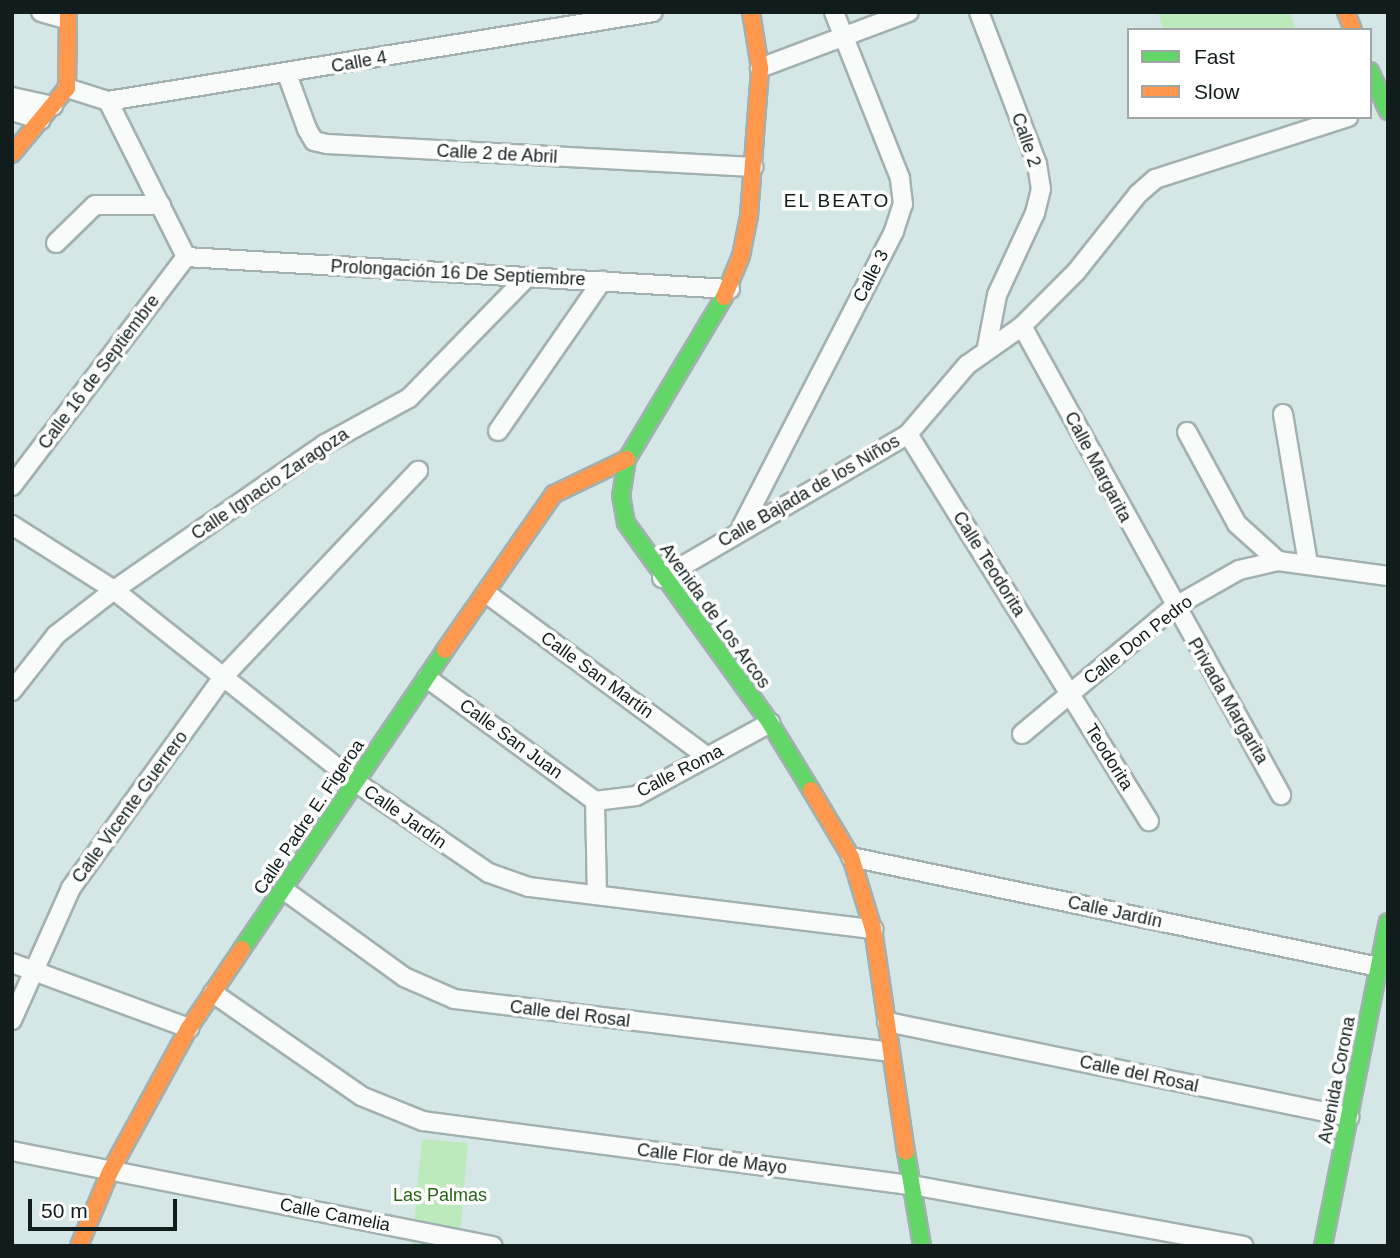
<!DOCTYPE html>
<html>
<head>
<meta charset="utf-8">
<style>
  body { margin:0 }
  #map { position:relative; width:1400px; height:1258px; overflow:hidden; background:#d4e7e6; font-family:Arial,sans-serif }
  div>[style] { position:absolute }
  .green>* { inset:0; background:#bdeabd }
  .roads { filter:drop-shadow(2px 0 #a2b1b0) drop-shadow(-2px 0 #a2b1b0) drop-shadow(0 2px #a2b1b0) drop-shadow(0 -2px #a2b1b0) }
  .street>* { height:18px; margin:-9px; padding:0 9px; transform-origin:9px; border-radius:9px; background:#f9fbfb }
  .fast>* { height:16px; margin:-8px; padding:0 8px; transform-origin:8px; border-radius:8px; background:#63d668 }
  .slow>* { height:16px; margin:-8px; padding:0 8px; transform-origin:8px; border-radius:8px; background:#ff974d }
  span { translate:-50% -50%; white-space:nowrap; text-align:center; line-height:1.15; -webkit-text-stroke:7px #fff; paint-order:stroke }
  .street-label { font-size:18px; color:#111d1d }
  .park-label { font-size:18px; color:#276516 }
  .neighbourhood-label { font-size:19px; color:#111d1d; letter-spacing:2px }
  .frame { position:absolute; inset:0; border:14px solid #111d1d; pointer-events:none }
  .legend { position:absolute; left:1127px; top:28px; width:245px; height:91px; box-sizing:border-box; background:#fff; border:2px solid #a0a5a5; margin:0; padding:9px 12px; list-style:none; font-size:21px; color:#111d1d }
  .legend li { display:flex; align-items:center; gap:14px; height:35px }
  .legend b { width:35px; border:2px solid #a0a5a5 }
  .scale { position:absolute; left:28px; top:1199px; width:149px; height:32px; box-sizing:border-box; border:4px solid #111d1d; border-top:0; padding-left:9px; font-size:21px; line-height:24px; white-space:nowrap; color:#111d1d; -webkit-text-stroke:5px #fff; paint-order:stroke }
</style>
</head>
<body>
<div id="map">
  <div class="green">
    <div style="clip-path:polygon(1158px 12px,1290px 12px,1296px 30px,1163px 30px)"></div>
    <div style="clip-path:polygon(422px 1139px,468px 1143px,459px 1246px,412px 1246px)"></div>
  </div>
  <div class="roads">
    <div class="street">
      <div style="left:41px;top:12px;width:26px;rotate:16deg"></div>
      <div style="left:979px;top:12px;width:163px;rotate:69.1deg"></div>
      <div style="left:1037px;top:164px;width:25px;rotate:81deg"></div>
      <div style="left:1041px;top:189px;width:25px;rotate:104deg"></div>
      <div style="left:1035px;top:213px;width:90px;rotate:114.9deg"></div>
      <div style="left:997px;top:295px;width:53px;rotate:100.9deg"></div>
      <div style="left:760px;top:68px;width:159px;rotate:-20.6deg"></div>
      <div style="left:287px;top:74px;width:59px;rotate:70deg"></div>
      <div style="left:307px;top:129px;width:14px;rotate:60deg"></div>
      <div style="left:314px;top:141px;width:13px;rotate:13deg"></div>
      <div style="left:327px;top:144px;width:427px;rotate:3.1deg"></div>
      <div style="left:67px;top:88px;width:43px;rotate:17.6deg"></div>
      <div style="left:108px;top:101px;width:552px;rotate:-9.27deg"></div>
      <div style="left:12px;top:97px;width:42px;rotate:12.4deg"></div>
      <div style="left:108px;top:101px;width:174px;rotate:63.4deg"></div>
      <div style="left:12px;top:111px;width:30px;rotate:17deg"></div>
      <div style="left:56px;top:243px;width:54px;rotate:-44.3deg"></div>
      <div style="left:95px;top:205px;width:66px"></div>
      <div style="left:186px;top:257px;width:545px;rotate:3.37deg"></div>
      <div style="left:1022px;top:326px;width:536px;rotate:61.09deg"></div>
      <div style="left:1283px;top:414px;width:152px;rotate:80.5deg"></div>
      <div style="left:498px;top:431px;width:183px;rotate:-55.3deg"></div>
      <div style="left:1187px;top:432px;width:105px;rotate:61.5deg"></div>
      <div style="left:1237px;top:524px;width:55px;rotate:42.1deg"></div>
      <div style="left:908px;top:434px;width:456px;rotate:58.1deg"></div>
      <div style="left:12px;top:486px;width:288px;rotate:-52.8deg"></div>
      <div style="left:12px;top:525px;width:121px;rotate:32.5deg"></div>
      <div style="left:114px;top:590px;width:307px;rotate:38.5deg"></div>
      <div style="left:354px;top:781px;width:163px;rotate:34.3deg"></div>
      <div style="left:489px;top:873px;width:42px;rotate:19.3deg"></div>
      <div style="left:529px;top:887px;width:347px;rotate:7deg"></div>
      <div style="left:741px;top:528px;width:334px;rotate:-62.7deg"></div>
      <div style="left:894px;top:231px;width:28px;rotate:-72deg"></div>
      <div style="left:903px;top:204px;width:26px;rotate:-97deg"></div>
      <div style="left:900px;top:178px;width:179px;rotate:-111.7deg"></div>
      <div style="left:662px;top:578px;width:285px;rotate:-30.3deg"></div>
      <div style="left:908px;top:434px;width:91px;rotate:-49.5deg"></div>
      <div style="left:967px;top:365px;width:67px;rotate:-35.3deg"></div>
      <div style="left:1022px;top:326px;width:76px;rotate:-45deg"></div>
      <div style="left:1076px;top:272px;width:100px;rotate:-51.5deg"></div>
      <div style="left:1138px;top:194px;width:23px;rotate:-41deg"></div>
      <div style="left:1155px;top:179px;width:203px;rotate:-17.8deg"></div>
      <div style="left:486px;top:593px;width:276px;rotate:36.5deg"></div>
      <div style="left:427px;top:678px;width:208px;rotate:36.2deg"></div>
      <div style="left:12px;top:691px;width:71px;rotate:-51.8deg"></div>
      <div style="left:56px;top:635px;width:73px;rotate:-37.8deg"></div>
      <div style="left:114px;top:590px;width:257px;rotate:-34.7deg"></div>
      <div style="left:325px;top:444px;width:96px;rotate:-28.7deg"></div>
      <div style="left:409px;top:398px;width:169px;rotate:-45.7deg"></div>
      <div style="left:1022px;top:734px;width:198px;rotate:-39.9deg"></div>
      <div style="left:1174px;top:607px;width:75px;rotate:-29.6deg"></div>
      <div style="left:1239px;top:570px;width:40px;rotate:-13deg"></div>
      <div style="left:1278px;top:561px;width:111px;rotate:7.8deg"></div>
      <div style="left:595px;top:801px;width:41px;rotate:-7deg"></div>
      <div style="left:636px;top:796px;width:153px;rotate:-28.6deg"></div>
      <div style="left:595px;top:801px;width:94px;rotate:88.8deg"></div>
      <div style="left:851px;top:857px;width:539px;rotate:11.77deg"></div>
      <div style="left:284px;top:890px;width:148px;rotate:35.9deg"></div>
      <div style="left:404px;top:977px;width:55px;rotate:23.7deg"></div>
      <div style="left:454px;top:999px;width:438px;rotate:6.9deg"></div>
      <div style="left:12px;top:963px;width:189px;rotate:20.2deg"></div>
      <div style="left:213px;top:993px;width:180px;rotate:34.8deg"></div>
      <div style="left:361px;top:1096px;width:67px;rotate:22deg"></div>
      <div style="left:423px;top:1121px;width:493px;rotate:7.5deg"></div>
      <div style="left:912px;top:1185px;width:337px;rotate:10.4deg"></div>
      <div style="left:12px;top:1020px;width:145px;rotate:-65.9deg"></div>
      <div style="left:71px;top:888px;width:260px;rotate:-54.2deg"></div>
      <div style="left:223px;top:677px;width:284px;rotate:-46.6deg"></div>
      <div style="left:887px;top:1022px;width:472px;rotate:11.6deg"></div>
      <div style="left:12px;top:1151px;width:490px;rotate:11.2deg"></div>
    </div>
    <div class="fast">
      <div style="left:1370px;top:71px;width:44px;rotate:65.8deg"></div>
      <div style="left:724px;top:297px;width:189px;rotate:120.9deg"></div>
      <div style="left:627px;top:459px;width:36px;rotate:99deg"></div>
      <div style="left:621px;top:495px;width:28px;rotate:80deg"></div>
      <div style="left:626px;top:523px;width:246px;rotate:54.2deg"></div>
      <div style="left:770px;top:723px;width:79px;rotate:58.5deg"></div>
      <div style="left:242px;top:949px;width:361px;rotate:-55.8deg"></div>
      <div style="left:906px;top:1152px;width:95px;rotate:80.3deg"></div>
      <div style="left:1323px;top:1246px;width:330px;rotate:-78.7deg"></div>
    </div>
    <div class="slow">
      <div style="left:1346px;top:12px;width:19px;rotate:69deg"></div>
      <div style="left:12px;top:154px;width:86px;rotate:-50.2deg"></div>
      <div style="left:67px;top:88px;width:76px;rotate:-89.2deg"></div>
      <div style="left:724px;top:297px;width:44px;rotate:-67.5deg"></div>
      <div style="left:741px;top:256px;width:41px;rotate:-78.7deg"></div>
      <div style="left:749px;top:216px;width:148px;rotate:-85.7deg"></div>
      <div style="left:760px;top:68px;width:57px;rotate:-99.1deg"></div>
      <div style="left:445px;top:650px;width:190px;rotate:-55.1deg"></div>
      <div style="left:554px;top:494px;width:81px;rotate:-25.6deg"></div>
      <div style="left:811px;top:790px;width:78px;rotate:59.2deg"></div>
      <div style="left:851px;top:857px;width:75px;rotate:73deg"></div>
      <div style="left:873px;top:929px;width:225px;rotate:81.6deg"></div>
      <div style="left:79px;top:1246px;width:80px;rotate:-67.3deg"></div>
      <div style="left:110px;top:1172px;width:164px;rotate:-61.3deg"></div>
      <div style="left:189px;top:1028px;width:95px;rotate:-56.1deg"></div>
    </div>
  </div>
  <div class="street-label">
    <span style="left:359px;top:62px;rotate:-10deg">Calle 4</span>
    <span style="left:1026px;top:140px;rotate:71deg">Calle 2</span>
    <span style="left:497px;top:154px;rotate:3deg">Calle 2 de Abril</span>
    <span style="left:458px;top:273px;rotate:3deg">Prolongación 16 De Septiembre</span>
    <span style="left:871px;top:276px;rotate:-63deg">Calle 3</span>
    <span style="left:99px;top:372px;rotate:-53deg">Calle 16 de Septiembre</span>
    <span style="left:1098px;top:467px;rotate:62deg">Calle Margarita</span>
    <span style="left:270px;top:484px;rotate:-34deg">Calle Ignacio Zaragoza</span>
    <span style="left:809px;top:491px;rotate:-30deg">Calle Bajada de los Niños</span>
    <span style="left:989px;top:564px;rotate:58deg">Calle Teodorita</span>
    <span style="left:715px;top:616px;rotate:54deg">Avenida de Los Arcos</span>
    <span style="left:1138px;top:640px;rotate:-38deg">Calle Don Pedro</span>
    <span style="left:597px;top:675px;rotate:36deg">Calle San Martín</span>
    <span style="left:1228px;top:701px;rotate:60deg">Privada Margarita</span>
    <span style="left:511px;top:739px;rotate:36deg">Calle San Juan</span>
    <span style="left:1109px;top:757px;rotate:58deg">Teodorita</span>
    <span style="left:680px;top:771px;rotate:-27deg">Calle Roma</span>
    <span style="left:130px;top:807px;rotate:-54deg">Calle Vicente Guerrero</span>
    <span style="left:309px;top:817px;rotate:-56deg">Calle Padre E. Figeroa</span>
    <span style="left:405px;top:817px;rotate:35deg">Calle Jardín</span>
    <span style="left:1115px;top:912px;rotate:12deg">Calle Jardín</span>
    <span style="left:570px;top:1014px;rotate:7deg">Calle del Rosal</span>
    <span style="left:1139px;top:1074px;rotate:12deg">Calle del Rosal</span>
    <span style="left:1337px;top:1080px;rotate:-79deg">Avenida Corona</span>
    <span style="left:712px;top:1159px;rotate:7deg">Calle Flor de Mayo</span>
    <span style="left:335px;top:1215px;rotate:11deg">Calle Camelia</span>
  </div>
  <div class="park-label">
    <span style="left:440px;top:1195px">Las Palmas</span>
  </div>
  <div class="neighbourhood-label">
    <span style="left:837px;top:201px">EL BEATO</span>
  </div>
  <div class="frame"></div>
  <ul class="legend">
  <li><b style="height:9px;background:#63d668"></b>Fast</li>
  <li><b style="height:9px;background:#ff974d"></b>Slow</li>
  </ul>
  <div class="scale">50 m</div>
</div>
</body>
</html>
